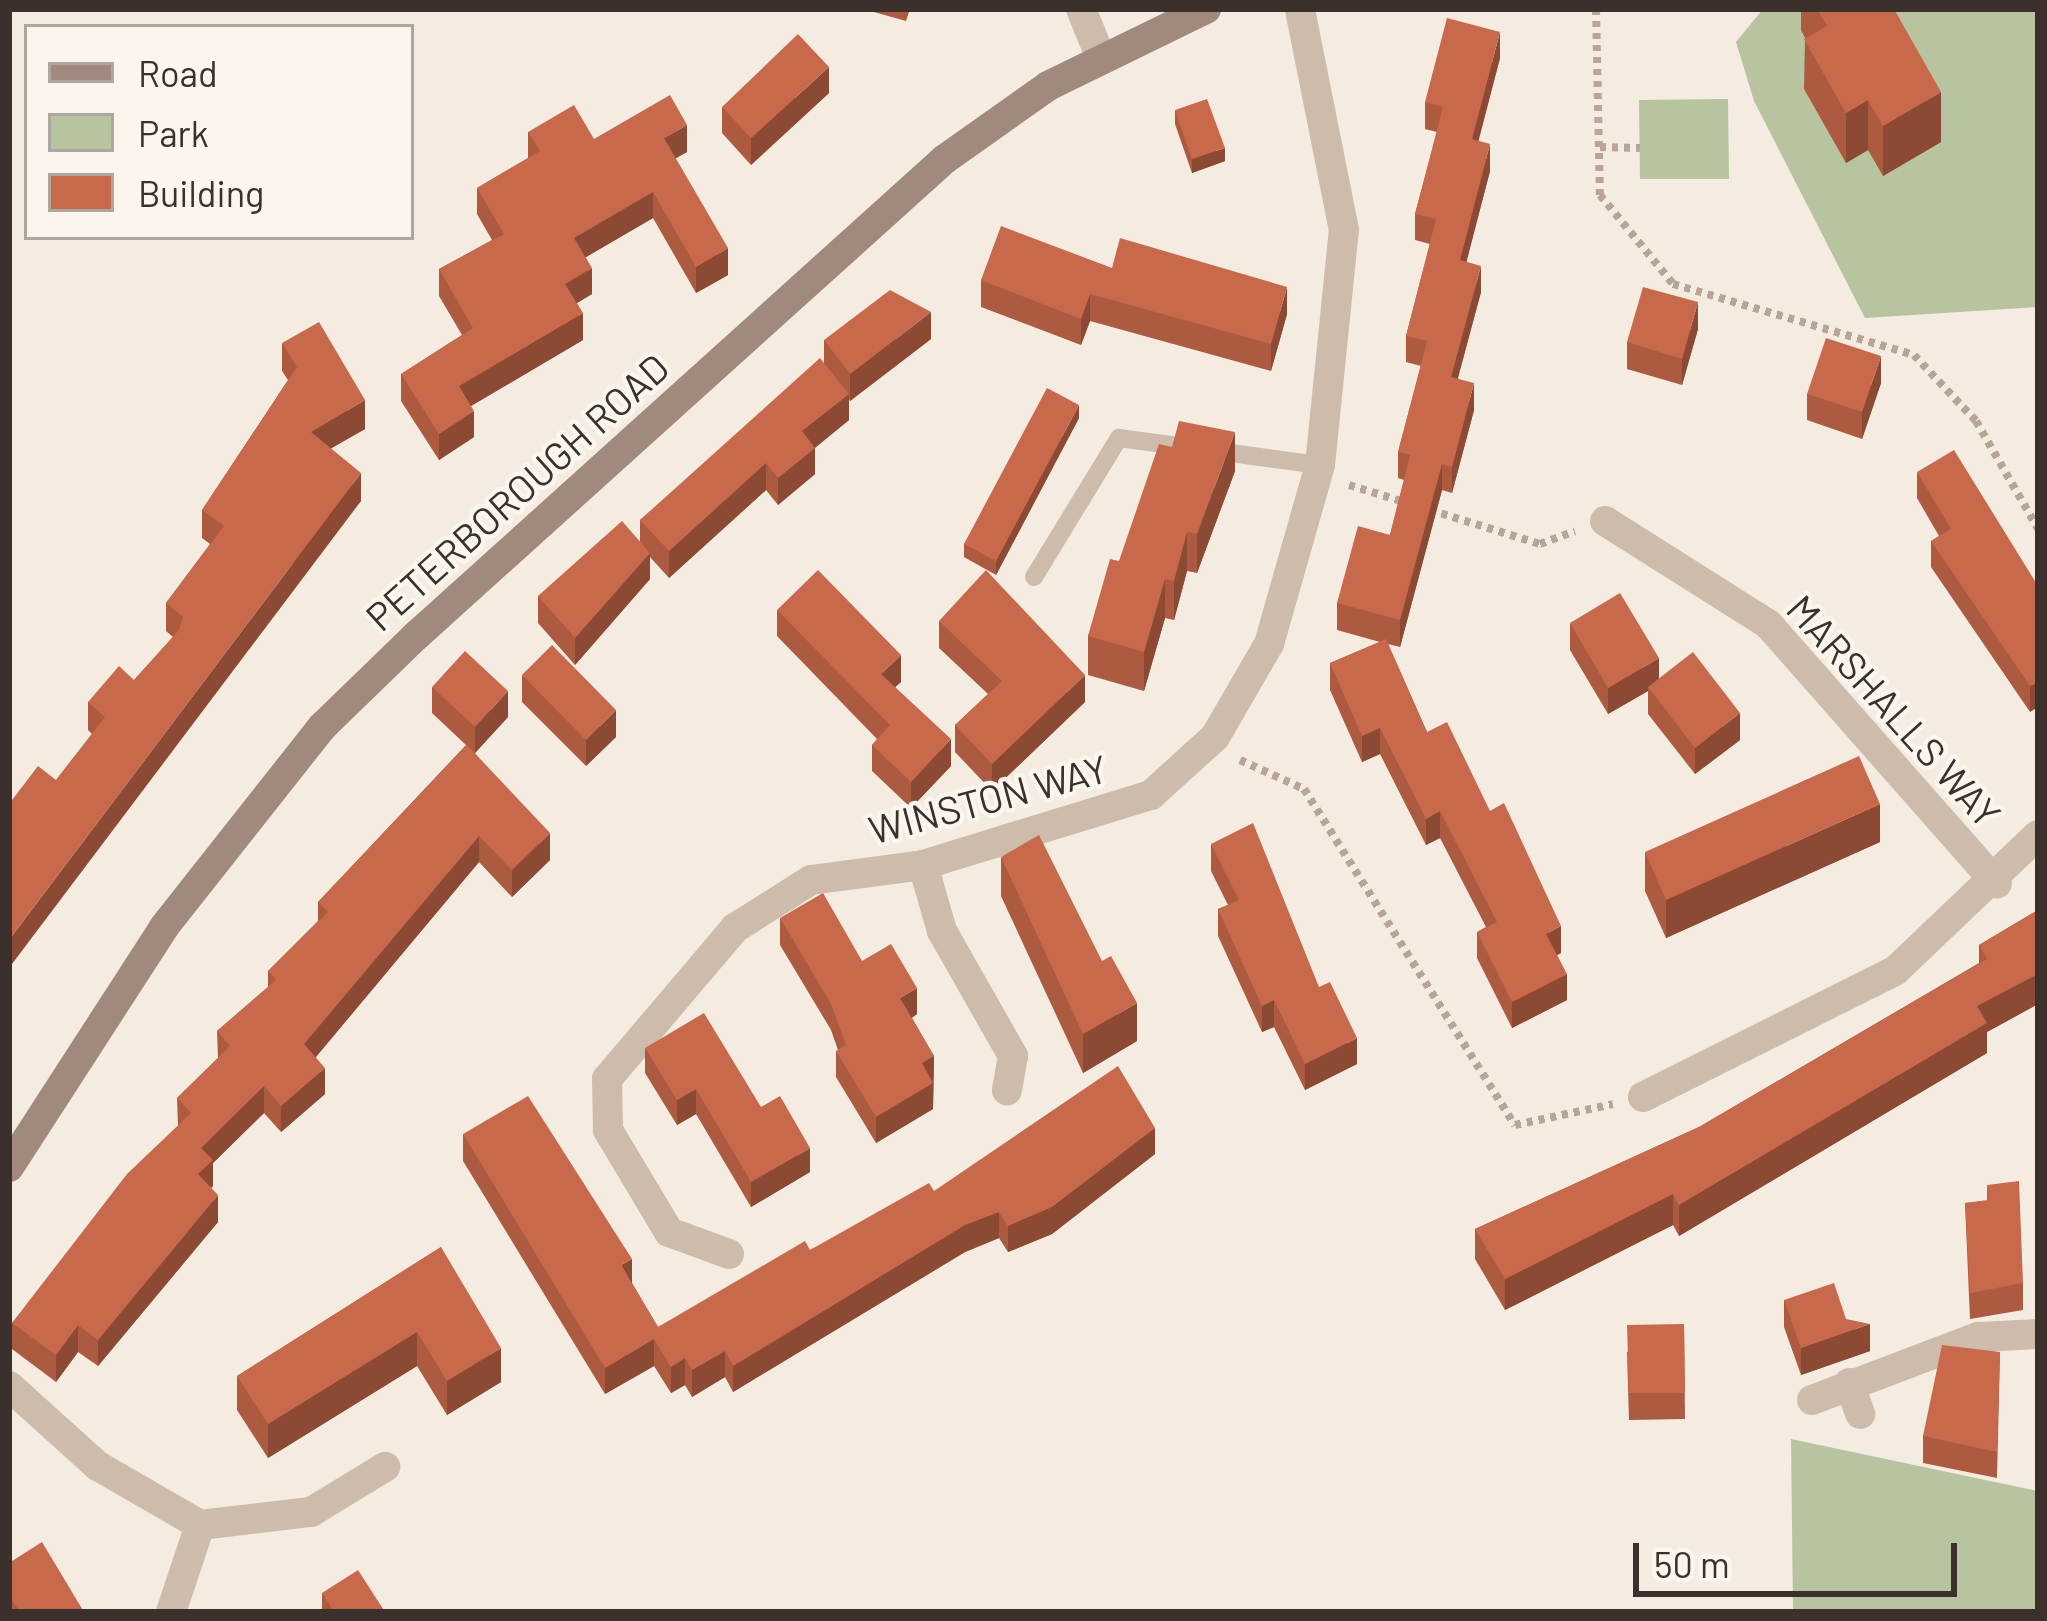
<!DOCTYPE html>
<html>
<head>
<meta charset="utf-8">
<style>
  body { margin:0 }
  #map { position:relative; width:2047px; height:1621px; overflow:hidden; background:#f4ebe1; font-family:Barlow,sans-serif }
  div>[style] { position:absolute }
  .green>* { inset:0; background:#b8c4a0 }
  .path>* { height:8px; margin-top:-4px; transform-origin:0; background:repeating-linear-gradient(90deg,#b9a596 0 6px,transparent 0 12px) }
  .service>* { height:18px; margin:-9px; padding:0 9px; transform-origin:9px; border-radius:9px; background:#cdbbac }
  .minor>* { height:30px; margin:-15px; padding:0 15px; transform-origin:15px; border-radius:15px; background:#cdbbac }
  .secondary>* { height:30px; margin:-15px; padding:0 15px; transform-origin:15px; border-radius:15px; background:#a18a7d }
  .wall>* { inset:0; background:#ac5a40 }
  .shaded-wall>* { inset:0; background:#8c4a34 }
  .building>* { inset:0; background:#c8694b }
  span { translate:-50% -50%; white-space:nowrap; text-align:center; line-height:1.15; -webkit-text-stroke:9px #fbf5ee; paint-order:stroke }
  .street-label { font-size:39px; color:#3b302b }
  .frame { position:absolute; inset:0; border:12px solid #3b302b; pointer-events:none }
  .legend { position:absolute; left:24px; top:24px; width:390px; height:216px; box-sizing:border-box; background:#fbf5ee; border:3px solid #aea6a0; margin:0; padding:15px 21px; list-style:none; font-size:36px; color:#3b302b }
  .legend li { display:flex; align-items:center; gap:24px; height:60px }
  .legend b { width:60px; border:3px solid #aea6a0 }
  .scale { position:absolute; left:1633px; top:1543px; width:324px; height:54px; box-sizing:border-box; border:6px solid #3b302b; border-top:0; padding-left:15px; font-size:36px; line-height:42px; white-space:nowrap; color:#3b302b; -webkit-text-stroke:9px #fbf5ee; paint-order:stroke }
</style>
</head>
<body>
<div id="map">
  <div class="green">
    <div style="clip-path:polygon(1763px 9px,2038px 9px,2038px 307px,1865px 318px,1754px 101px,1736px 42px)"></div>
    <div style="clip-path:polygon(1728px 99px,1729px 179px,1640px 179px,1639px 100px)"></div>
    <div style="clip-path:polygon(1791px 1439px,2038px 1491px,2038px 1612px,1793px 1612px)"></div>
  </div>
  <div class="path">
    <div style="left:1596px;top:9px;width:186px;rotate:88.8deg"></div>
    <div style="left:1600px;top:195px;width:115px;rotate:50.6deg"></div>
    <div style="left:1673px;top:284px;width:251px;rotate:16.4deg"></div>
    <div style="left:1914px;top:355px;width:91px;rotate:46.8deg"></div>
    <div style="left:1976px;top:421px;width:125px;rotate:60.1deg"></div>
    <div style="left:1600px;top:147px;width:40px;rotate:1.4deg"></div>
    <div style="left:1349px;top:485px;width:58px;rotate:17.2deg"></div>
    <div style="left:1430px;top:510px;width:115px;rotate:17.2deg"></div>
    <div style="left:1540px;top:544px;width:37px;rotate:-20deg"></div>
    <div style="left:1240px;top:760px;width:70px;rotate:24.4deg"></div>
    <div style="left:1304px;top:789px;width:397px;rotate:57.9deg"></div>
    <div style="left:1515px;top:1125px;width:100px;rotate:-12.1deg"></div>
  </div>
  <div class="service">
    <div style="left:1034px;top:577px;width:163px;rotate:-58.6deg"></div>
    <div style="left:1119px;top:438px;width:203px;rotate:7.7deg"></div>
  </div>
  <div class="minor">
    <div style="left:1081px;top:9px;width:53px;rotate:67.8deg"></div>
    <div style="left:1605px;top:521px;width:193px;rotate:32.3deg"></div>
    <div style="left:1768px;top:624px;width:346px;rotate:48.6deg"></div>
    <div style="left:923px;top:865px;width:69px;rotate:73.9deg"></div>
    <div style="left:942px;top:931px;width:144px;rotate:60.4deg"></div>
    <div style="left:1013px;top:1056px;width:35px;rotate:100deg"></div>
    <div style="left:1643px;top:1097px;width:282px;rotate:-26.6deg"></div>
    <div style="left:1895px;top:971px;width:197px;rotate:-43.6deg"></div>
    <div style="left:729px;top:1254px;width:64px;rotate:-159.9deg"></div>
    <div style="left:669px;top:1232px;width:119px;rotate:-120.9deg"></div>
    <div style="left:608px;top:1130px;width:51px;rotate:-91.1deg"></div>
    <div style="left:607px;top:1079px;width:198px;rotate:-49.7deg"></div>
    <div style="left:735px;top:928px;width:90px;rotate:-32.3deg"></div>
    <div style="left:811px;top:880px;width:113px;rotate:-7.6deg"></div>
    <div style="left:923px;top:865px;width:239px;rotate:-17.1deg"></div>
    <div style="left:1151px;top:795px;width:86px;rotate:-42.2deg"></div>
    <div style="left:1215px;top:737px;width:108px;rotate:-59.9deg"></div>
    <div style="left:1269px;top:644px;width:186px;rotate:-74.1deg"></div>
    <div style="left:1320px;top:465px;width:236px;rotate:-84.2deg"></div>
    <div style="left:1344px;top:230px;width:225px;rotate:-101.3deg"></div>
    <div style="left:1849px;top:1383px;width:33px;rotate:70deg"></div>
    <div style="left:9px;top:1386px;width:120px;rotate:42deg"></div>
    <div style="left:98px;top:1466px;width:118px;rotate:30deg"></div>
    <div style="left:200px;top:1525px;width:92px;rotate:108.4deg"></div>
    <div style="left:1812px;top:1400px;width:178px;rotate:-20.8deg"></div>
    <div style="left:1978px;top:1337px;width:60px;rotate:-2.9deg"></div>
    <div style="left:200px;top:1525px;width:112px;rotate:-6.7deg"></div>
    <div style="left:311px;top:1512px;width:87px;rotate:-31.3deg"></div>
  </div>
  <div class="secondary">
    <div style="left:9px;top:1167px;width:286px;rotate:-57.1deg"></div>
    <div style="left:164px;top:927px;width:256px;rotate:-51.7deg"></div>
    <div style="left:323px;top:726px;width:131px;rotate:-44.1deg"></div>
    <div style="left:417px;top:635px;width:711px;rotate:-42.04deg"></div>
    <div style="left:945px;top:159px;width:126px;rotate:-35.3deg"></div>
    <div style="left:1048px;top:86px;width:176px;rotate:-26deg"></div>
  </div>
  <div class="wall">
    <div style="clip-path:polygon(863px 9px,910px 9px,906px 21px)"></div>
    <div style="clip-path:polygon(1801px 9px,1894px 9px,1941px 142px,1883px 176px,1868px 150px,1846px 163px,1804px 89px,1805px 38px,1801px 30px)"></div>
    <div style="clip-path:polygon(1500px 58px,1478px 141px,1490px 171px,1466px 262px,1481px 292px,1458px 378px,1474px 410px,1452px 493px,1442px 490px,1400px 647px,1388px 644px,1427px 732px,1561px 953px,1557px 955px,1567px 1000px,1512px 1028px,1477px 958px,1477px 932px,1486px 927px,1440px 838px,1426px 845px,1380px 754px,1362px 762px,1330px 690px,1330px 663px,1380px 642px,1337px 630px,1337px 603px,1390px 535px,1404px 480px,1398px 478px,1398px 452px,1421px 366px,1406px 362px,1406px 336px,1430px 244px,1415px 240px,1415px 214px,1437px 132px,1425px 129px,1425px 102px)"></div>
    <div style="clip-path:polygon(829px 93px,751px 165px,722px 133px,722px 107px)"></div>
    <div style="clip-path:polygon(1175px 110px,1225px 161px,1192px 173px,1175px 124px)"></div>
    <div style="clip-path:polygon(528px 132px,687px 152px,675px 158px,728px 275px,696px 293px,653px 218px,586px 257px,592px 294px,577px 303px,583px 340px,471px 406px,474px 437px,439px 460px,401px 401px,401px 374px,462px 335px,439px 296px,439px 269px,492px 240px,477px 214px,477px 188px,528px 158px)"></div>
    <div style="clip-path:polygon(1112px 268px,1287px 314px,1271px 371px,1090px 321px,1081px 345px,981px 307px,981px 280px)"></div>
    <div style="clip-path:polygon(1698px 329px,1682px 385px,1627px 369px,1627px 342px)"></div>
    <div style="clip-path:polygon(931px 339px,850px 401px,849px 399px,849px 420px,815px 448px,815px 474px,778px 505px,766px 490px,669px 578px,650px 557px,650px 579px,575px 665px,538px 623px,538px 596px,640px 542px,640px 520px,824px 363px,824px 340px)"></div>
    <div style="clip-path:polygon(282px 343px,365px 429px,331px 448px,361px 501px,56px 780px,92px 734px,88px 730px,88px 702px,134px 680px,173px 637px,166px 631px,166px 603px,210px 544px,202px 538px,202px 510px,288px 380px,282px 371px)"></div>
    <div style="clip-path:polygon(1881px 383px,1862px 439px,1807px 420px,1807px 394px)"></div>
    <div style="clip-path:polygon(1079px 418px,996px 575px,964px 557px,964px 544px)"></div>
    <div style="clip-path:polygon(1235px 471px,1197px 573px,1187px 571px,1174px 620px,1165px 618px,1144px 691px,1088px 675px,1088px 636px,1119px 561px)"></div>
    <div style="clip-path:polygon(1917px 472px,2038px 586px,2030px 712px,1931px 567px,1931px 541px,1939px 536px,1917px 498px)"></div>
    <div style="clip-path:polygon(777px 610px,901px 682px,895px 687px,951px 766px,911px 808px,872px 771px,872px 745px,877px 739px,777px 636px)"></div>
    <div style="clip-path:polygon(939px 621px,1085px 702px,992px 791px,955px 752px,955px 725px,988px 694px,939px 648px)"></div>
    <div style="clip-path:polygon(1570px 623px,1659px 679px,1740px 740px,1695px 774px,1648px 714px,1648px 691px,1608px 714px,1570px 650px)"></div>
    <div style="clip-path:polygon(522px 675px,616px 737px,586px 766px,522px 702px)"></div>
    <div style="clip-path:polygon(432px 687px,508px 717px,475px 753px,550px 860px,512px 897px,479px 862px,316px 1057px,325px 1094px,281px 1132px,264px 1113px,213px 1163px,213px 1186px,211px 1188px,218px 1222px,98px 1366px,78px 1352px,56px 1382px,12px 1349px,12px 1323px,178px 1126px,177px 1098px,218px 1058px,217px 1031px,268px 987px,268px 971px,318px 921px,318px 902px,466px 745px,432px 713px)"></div>
    <div style="clip-path:polygon(1880px 842px,1666px 938px,1645px 891px,1645px 852px)"></div>
    <div style="clip-path:polygon(1211px 844px,1319px 987px,1357px 1064px,1305px 1090px,1274px 1027px,1262px 1032px,1218px 936px,1218px 909px,1228px 905px,1211px 871px)"></div>
    <div style="clip-path:polygon(1001px 857px,1137px 1041px,1083px 1073px,1001px 896px)"></div>
    <div style="clip-path:polygon(2038px 910px,2038px 1004px,1987px 1032px,1987px 1053px,1679px 1236px,1673px 1225px,1505px 1310px,1475px 1259px,1475px 1229px,1699px 1127px,1979px 963px,1979px 945px)"></div>
    <div style="clip-path:polygon(780px 918px,862px 961px,917px 1014px,912px 1018px,934px 1056px,933px 1109px,876px 1143px,836px 1077px,836px 1051px,838px 1050px,831px 1030px,780px 945px)"></div>
    <div style="clip-path:polygon(645px 1048px,761px 1107px,810px 1172px,751px 1207px,696px 1114px,677px 1125px,645px 1073px)"></div>
    <div style="clip-path:polygon(463px 1134px,632px 1283px,658px 1327px,810px 1250px,934px 1191px,1155px 1154px,1052px 1234px,1008px 1252px,999px 1238px,965px 1252px,733px 1392px,725px 1377px,692px 1397px,685px 1385px,671px 1393px,654px 1366px,605px 1394px,463px 1161px)"></div>
    <div style="clip-path:polygon(1987px 1185px,2023px 1283px,2023px 1310px,1970px 1319px,1965px 1203px,1987px 1201px)"></div>
    <div style="clip-path:polygon(441px 1247px,501px 1382px,447px 1415px,417px 1366px,268px 1458px,237px 1410px,237px 1376px)"></div>
    <div style="clip-path:polygon(1784px 1300px,1846px 1319px,1870px 1351px,1801px 1375px,1784px 1327px)"></div>
    <div style="clip-path:polygon(1684px 1324px,1685px 1419px,1629px 1420px,1627px 1352px)"></div>
    <div style="clip-path:polygon(2000px 1352px,1997px 1478px,1923px 1463px,1923px 1436px)"></div>
    <div style="clip-path:polygon(9px 1563px,84px 1612px,9px 1612px)"></div>
    <div style="clip-path:polygon(322px 1593px,385px 1612px,322px 1612px)"></div>
  </div>
  <div class="shaded-wall">
    <div style="clip-path:polygon(1500px 32px,1500px 58px,1472px 166px,1472px 139px)"></div>
    <div style="clip-path:polygon(829px 67px,829px 93px,751px 165px,751px 138px)"></div>
    <div style="clip-path:polygon(1941px 92px,1941px 142px,1883px 176px,1883px 126px)"></div>
    <div style="clip-path:polygon(1868px 100px,1868px 150px,1846px 163px,1846px 113px)"></div>
    <div style="clip-path:polygon(687px 125px,687px 152px,664px 165px,664px 138px)"></div>
    <div style="clip-path:polygon(1490px 144px,1490px 171px,1460px 287px,1460px 260px)"></div>
    <div style="clip-path:polygon(1225px 148px,1225px 161px,1192px 173px,1192px 159px)"></div>
    <div style="clip-path:polygon(653px 192px,653px 218px,574px 264px,574px 238px)"></div>
    <div style="clip-path:polygon(728px 248px,728px 275px,696px 293px,696px 267px)"></div>
    <div style="clip-path:polygon(1481px 266px,1481px 292px,1451px 403px,1451px 377px)"></div>
    <div style="clip-path:polygon(592px 268px,592px 294px,565px 310px,565px 284px)"></div>
    <div style="clip-path:polygon(1287px 287px,1287px 314px,1271px 371px,1271px 344px)"></div>
    <div style="clip-path:polygon(1090px 294px,1090px 321px,1081px 345px,1081px 319px)"></div>
    <div style="clip-path:polygon(1698px 302px,1698px 329px,1682px 385px,1682px 359px)"></div>
    <div style="clip-path:polygon(931px 312px,931px 339px,850px 401px,850px 374px)"></div>
    <div style="clip-path:polygon(583px 313px,583px 340px,459px 413px,459px 386px)"></div>
    <div style="clip-path:polygon(1881px 356px,1881px 383px,1862px 439px,1862px 412px)"></div>
    <div style="clip-path:polygon(1474px 383px,1474px 410px,1452px 493px,1452px 467px)"></div>
    <div style="clip-path:polygon(849px 394px,849px 420px,802px 458px,802px 431px)"></div>
    <div style="clip-path:polygon(365px 400px,365px 429px,311px 460px,311px 432px)"></div>
    <div style="clip-path:polygon(1079px 405px,1079px 418px,996px 575px,996px 561px)"></div>
    <div style="clip-path:polygon(474px 411px,474px 437px,439px 460px,439px 434px)"></div>
    <div style="clip-path:polygon(1235px 432px,1235px 471px,1197px 573px,1197px 534px)"></div>
    <div style="clip-path:polygon(815px 448px,815px 474px,778px 505px,778px 478px)"></div>
    <div style="clip-path:polygon(766px 463px,766px 490px,669px 578px,669px 551px)"></div>
    <div style="clip-path:polygon(1442px 464px,1442px 490px,1400px 647px,1400px 620px)"></div>
    <div style="clip-path:polygon(361px 473px,361px 501px,9px 968px,9px 940px)"></div>
    <div style="clip-path:polygon(1187px 532px,1187px 571px,1174px 620px,1174px 581px)"></div>
    <div style="clip-path:polygon(650px 553px,650px 579px,575px 665px,575px 638px)"></div>
    <div style="clip-path:polygon(1165px 579px,1165px 618px,1144px 691px,1144px 652px)"></div>
    <div style="clip-path:polygon(901px 655px,901px 682px,881px 700px,881px 674px)"></div>
    <div style="clip-path:polygon(1659px 658px,1659px 684px,1648px 687px,1648px 691px,1608px 714px,1608px 688px)"></div>
    <div style="clip-path:polygon(1085px 675px,1085px 702px,992px 791px,992px 764px)"></div>
    <div style="clip-path:polygon(2038px 681px,2038px 707px,2030px 712px,2030px 686px)"></div>
    <div style="clip-path:polygon(508px 691px,508px 717px,475px 753px,475px 727px)"></div>
    <div style="clip-path:polygon(616px 710px,616px 737px,586px 766px,586px 740px)"></div>
    <div style="clip-path:polygon(1740px 713px,1740px 740px,1695px 774px,1695px 748px)"></div>
    <div style="clip-path:polygon(1380px 728px,1380px 754px,1362px 762px,1362px 736px)"></div>
    <div style="clip-path:polygon(951px 739px,951px 766px,911px 808px,911px 782px)"></div>
    <div style="clip-path:polygon(1880px 804px,1880px 842px,1666px 938px,1666px 900px)"></div>
    <div style="clip-path:polygon(1440px 811px,1440px 838px,1426px 845px,1426px 819px)"></div>
    <div style="clip-path:polygon(550px 833px,550px 860px,512px 897px,512px 870px)"></div>
    <div style="clip-path:polygon(479px 836px,479px 862px,304px 1071px,304px 1044px)"></div>
    <div style="clip-path:polygon(1561px 926px,1561px 953px,1546px 960px,1546px 934px)"></div>
    <div style="clip-path:polygon(1567px 974px,1567px 1000px,1512px 1028px,1512px 1002px)"></div>
    <div style="clip-path:polygon(2038px 974px,2038px 1004px,1987px 1032px,1987px 1053px,1679px 1236px,1679px 1205px,1977px 1006px)"></div>
    <div style="clip-path:polygon(917px 988px,917px 1014px,900px 1024px,900px 998px)"></div>
    <div style="clip-path:polygon(1274px 1000px,1274px 1027px,1262px 1032px,1262px 1006px)"></div>
    <div style="clip-path:polygon(1137px 1003px,1137px 1041px,1083px 1073px,1083px 1034px)"></div>
    <div style="clip-path:polygon(1357px 1038px,1357px 1064px,1305px 1090px,1305px 1064px)"></div>
    <div style="clip-path:polygon(934px 1056px,933px 1109px,876px 1143px,876px 1117px,922px 1063px)"></div>
    <div style="clip-path:polygon(325px 1068px,325px 1094px,281px 1132px,281px 1106px)"></div>
    <div style="clip-path:polygon(264px 1086px,264px 1113px,213px 1163px,213px 1186px,198px 1201px,198px 1174px,201px 1148px)"></div>
    <div style="clip-path:polygon(696px 1089px,696px 1114px,677px 1125px,677px 1100px)"></div>
    <div style="clip-path:polygon(1155px 1128px,1155px 1154px,1052px 1234px,1008px 1252px,1008px 1226px)"></div>
    <div style="clip-path:polygon(810px 1148px,810px 1172px,751px 1207px,751px 1182px)"></div>
    <div style="clip-path:polygon(1673px 1194px,1673px 1225px,1505px 1310px,1505px 1279px)"></div>
    <div style="clip-path:polygon(218px 1195px,218px 1222px,98px 1366px,98px 1340px)"></div>
    <div style="clip-path:polygon(999px 1212px,999px 1238px,965px 1252px,733px 1392px,733px 1366px,965px 1225px)"></div>
    <div style="clip-path:polygon(632px 1259px,632px 1285px,621px 1265px)"></div>
    <div style="clip-path:polygon(1870px 1324px,1870px 1351px,1801px 1375px,1801px 1348px)"></div>
    <div style="clip-path:polygon(78px 1325px,78px 1352px,56px 1382px,56px 1355px)"></div>
    <div style="clip-path:polygon(417px 1332px,417px 1366px,268px 1458px,268px 1424px)"></div>
    <div style="clip-path:polygon(654px 1339px,654px 1366px,605px 1394px,605px 1368px)"></div>
    <div style="clip-path:polygon(501px 1348px,501px 1382px,447px 1415px,447px 1381px)"></div>
    <div style="clip-path:polygon(725px 1351px,725px 1377px,692px 1397px,692px 1370px)"></div>
    <div style="clip-path:polygon(685px 1358px,685px 1385px,671px 1393px,671px 1367px)"></div>
  </div>
  <div class="building">
    <div style="clip-path:polygon(1817px 9px,1894px 9px,1941px 92px,1883px 126px,1868px 100px,1846px 113px,1804px 39px,1827px 26px)"></div>
    <div style="clip-path:polygon(1447px 18px,1500px 32px,1472px 139px,1490px 144px,1460px 260px,1481px 266px,1451px 377px,1474px 383px,1452px 467px,1442px 464px,1400px 620px,1337px 603px,1358px 526px,1390px 535px,1410px 455px,1398px 452px,1427px 341px,1406px 336px,1436px 219px,1415px 214px,1443px 107px,1425px 102px)"></div>
    <div style="clip-path:polygon(798px 34px,829px 67px,751px 138px,722px 107px)"></div>
    <div style="clip-path:polygon(670px 95px,687px 125px,664px 138px,728px 248px,696px 267px,653px 192px,574px 238px,592px 268px,565px 284px,583px 313px,459px 386px,474px 411px,439px 434px,401px 374px,473px 328px,439px 269px,504px 234px,477px 188px,540px 151px,528px 132px,574px 105px,594px 139px)"></div>
    <div style="clip-path:polygon(1207px 99px,1225px 148px,1192px 159px,1175px 110px)"></div>
    <div style="clip-path:polygon(1001px 226px,1112px 268px,1120px 238px,1287px 287px,1271px 344px,1090px 294px,1081px 319px,981px 280px)"></div>
    <div style="clip-path:polygon(1643px 287px,1698px 302px,1682px 359px,1627px 342px)"></div>
    <div style="clip-path:polygon(890px 290px,931px 312px,850px 374px,824px 340px)"></div>
    <div style="clip-path:polygon(319px 322px,365px 400px,311px 432px,361px 473px,9px 940px,9px 804px,38px 766px,56px 780px,105px 717px,88px 702px,119px 666px,134px 680px,179px 630px,183px 617px,166px 603px,224px 526px,202px 510px,297px 367px,282px 343px)"></div>
    <div style="clip-path:polygon(1826px 338px,1881px 356px,1862px 412px,1807px 394px)"></div>
    <div style="clip-path:polygon(820px 358px,849px 394px,802px 431px,815px 448px,778px 478px,766px 463px,669px 551px,640px 520px)"></div>
    <div style="clip-path:polygon(1047px 388px,1079px 405px,996px 561px,964px 544px)"></div>
    <div style="clip-path:polygon(1179px 421px,1235px 432px,1197px 534px,1187px 532px,1174px 581px,1165px 579px,1144px 652px,1088px 636px,1110px 559px,1119px 561px,1159px 444px,1172px 447px)"></div>
    <div style="clip-path:polygon(1954px 450px,2038px 586px,2038px 681px,2030px 686px,1931px 541px,1951px 529px,1917px 472px)"></div>
    <div style="clip-path:polygon(622px 521px,650px 553px,575px 638px,538px 596px)"></div>
    <div style="clip-path:polygon(818px 570px,901px 655px,881px 674px,951px 739px,911px 782px,872px 745px,890px 725px,777px 610px)"></div>
    <div style="clip-path:polygon(986px 570px,1085px 675px,992px 764px,955px 725px,1002px 681px,939px 621px)"></div>
    <div style="clip-path:polygon(1620px 593px,1659px 658px,1608px 688px,1570px 623px)"></div>
    <div style="clip-path:polygon(1386px 639px,1427px 732px,1447px 722px,1490px 811px,1504px 803px,1561px 926px,1546px 934px,1567px 974px,1512px 1002px,1477px 932px,1497px 922px,1440px 811px,1426px 819px,1380px 728px,1362px 736px,1330px 663px)"></div>
    <div style="clip-path:polygon(552px 645px,616px 710px,586px 740px,522px 675px)"></div>
    <div style="clip-path:polygon(465px 651px,508px 691px,475px 727px,432px 687px)"></div>
    <div style="clip-path:polygon(1693px 652px,1740px 713px,1695px 748px,1648px 687px)"></div>
    <div style="clip-path:polygon(467px 745px,550px 833px,512px 870px,479px 836px,304px 1044px,325px 1068px,281px 1106px,264px 1086px,201px 1148px,213px 1160px,198px 1174px,218px 1195px,98px 1340px,78px 1325px,56px 1355px,12px 1323px,127px 1174px,191px 1113px,177px 1098px,230px 1046px,217px 1031px,276px 980px,268px 971px,328px 912px,318px 902px)"></div>
    <div style="clip-path:polygon(1859px 756px,1880px 804px,1666px 900px,1645px 852px)"></div>
    <div style="clip-path:polygon(1253px 823px,1319px 987px,1330px 982px,1357px 1038px,1305px 1064px,1274px 1000px,1262px 1006px,1218px 909px,1239px 900px,1211px 844px)"></div>
    <div style="clip-path:polygon(1039px 835px,1102px 961px,1111px 956px,1137px 1003px,1083px 1034px,1001px 857px)"></div>
    <div style="clip-path:polygon(823px 893px,862px 961px,891px 944px,917px 988px,900px 998px,934px 1056px,922px 1063px,933px 1083px,876px 1117px,836px 1051px,846px 1045px,831px 1004px,780px 918px)"></div>
    <div style="clip-path:polygon(2038px 910px,2038px 974px,1977px 1006px,1987px 1023px,1679px 1205px,1673px 1194px,1505px 1279px,1475px 1229px,1699px 1127px,1987px 959px,1979px 945px)"></div>
    <div style="clip-path:polygon(704px 1013px,761px 1107px,780px 1096px,810px 1148px,751px 1182px,696px 1089px,677px 1100px,645px 1048px)"></div>
    <div style="clip-path:polygon(1118px 1066px,1155px 1128px,1052px 1207px,1008px 1226px,999px 1212px,965px 1225px,733px 1366px,725px 1351px,692px 1370px,685px 1358px,671px 1367px,654px 1339px,605px 1368px,463px 1134px,528px 1096px,632px 1259px,621px 1265px,658px 1327px,805px 1241px,810px 1250px,929px 1183px,934px 1191px)"></div>
    <div style="clip-path:polygon(2019px 1181px,2023px 1283px,1970px 1293px,1965px 1203px,1988px 1200px,1987px 1185px)"></div>
    <div style="clip-path:polygon(441px 1247px,501px 1348px,447px 1381px,417px 1332px,268px 1424px,237px 1376px)"></div>
    <div style="clip-path:polygon(1834px 1283px,1846px 1319px,1870px 1324px,1801px 1348px,1784px 1300px)"></div>
    <div style="clip-path:polygon(1684px 1324px,1685px 1393px,1629px 1393px,1627px 1325px)"></div>
    <div style="clip-path:polygon(1942px 1345px,2000px 1352px,1997px 1452px,1923px 1436px)"></div>
    <div style="clip-path:polygon(42px 1542px,84px 1612px,20px 1612px,9px 1596px,9px 1563px)"></div>
    <div style="clip-path:polygon(358px 1570px,385px 1612px,334px 1612px,322px 1593px)"></div>
  </div>
  <div class="street-label">
    <span style="left:517px;top:492px;rotate:-42deg">PETERBOROUGH ROAD</span>
    <span style="left:1894px;top:711px;rotate:48deg">MARSHALLS WAY</span>
    <span style="left:988px;top:799px;rotate:-15deg">WINSTON WAY</span>
  </div>
  <div class="frame"></div>
  <ul class="legend">
  <li><b style="height:15px;background:#a18a7d"></b>Road</li>
  <li><b style="height:33px;background:#b8c4a0"></b>Park</li>
  <li><b style="height:33px;background:#c8694b"></b>Building</li>
  </ul>
  <div class="scale">50 m</div>
</div>
</body>
</html>
